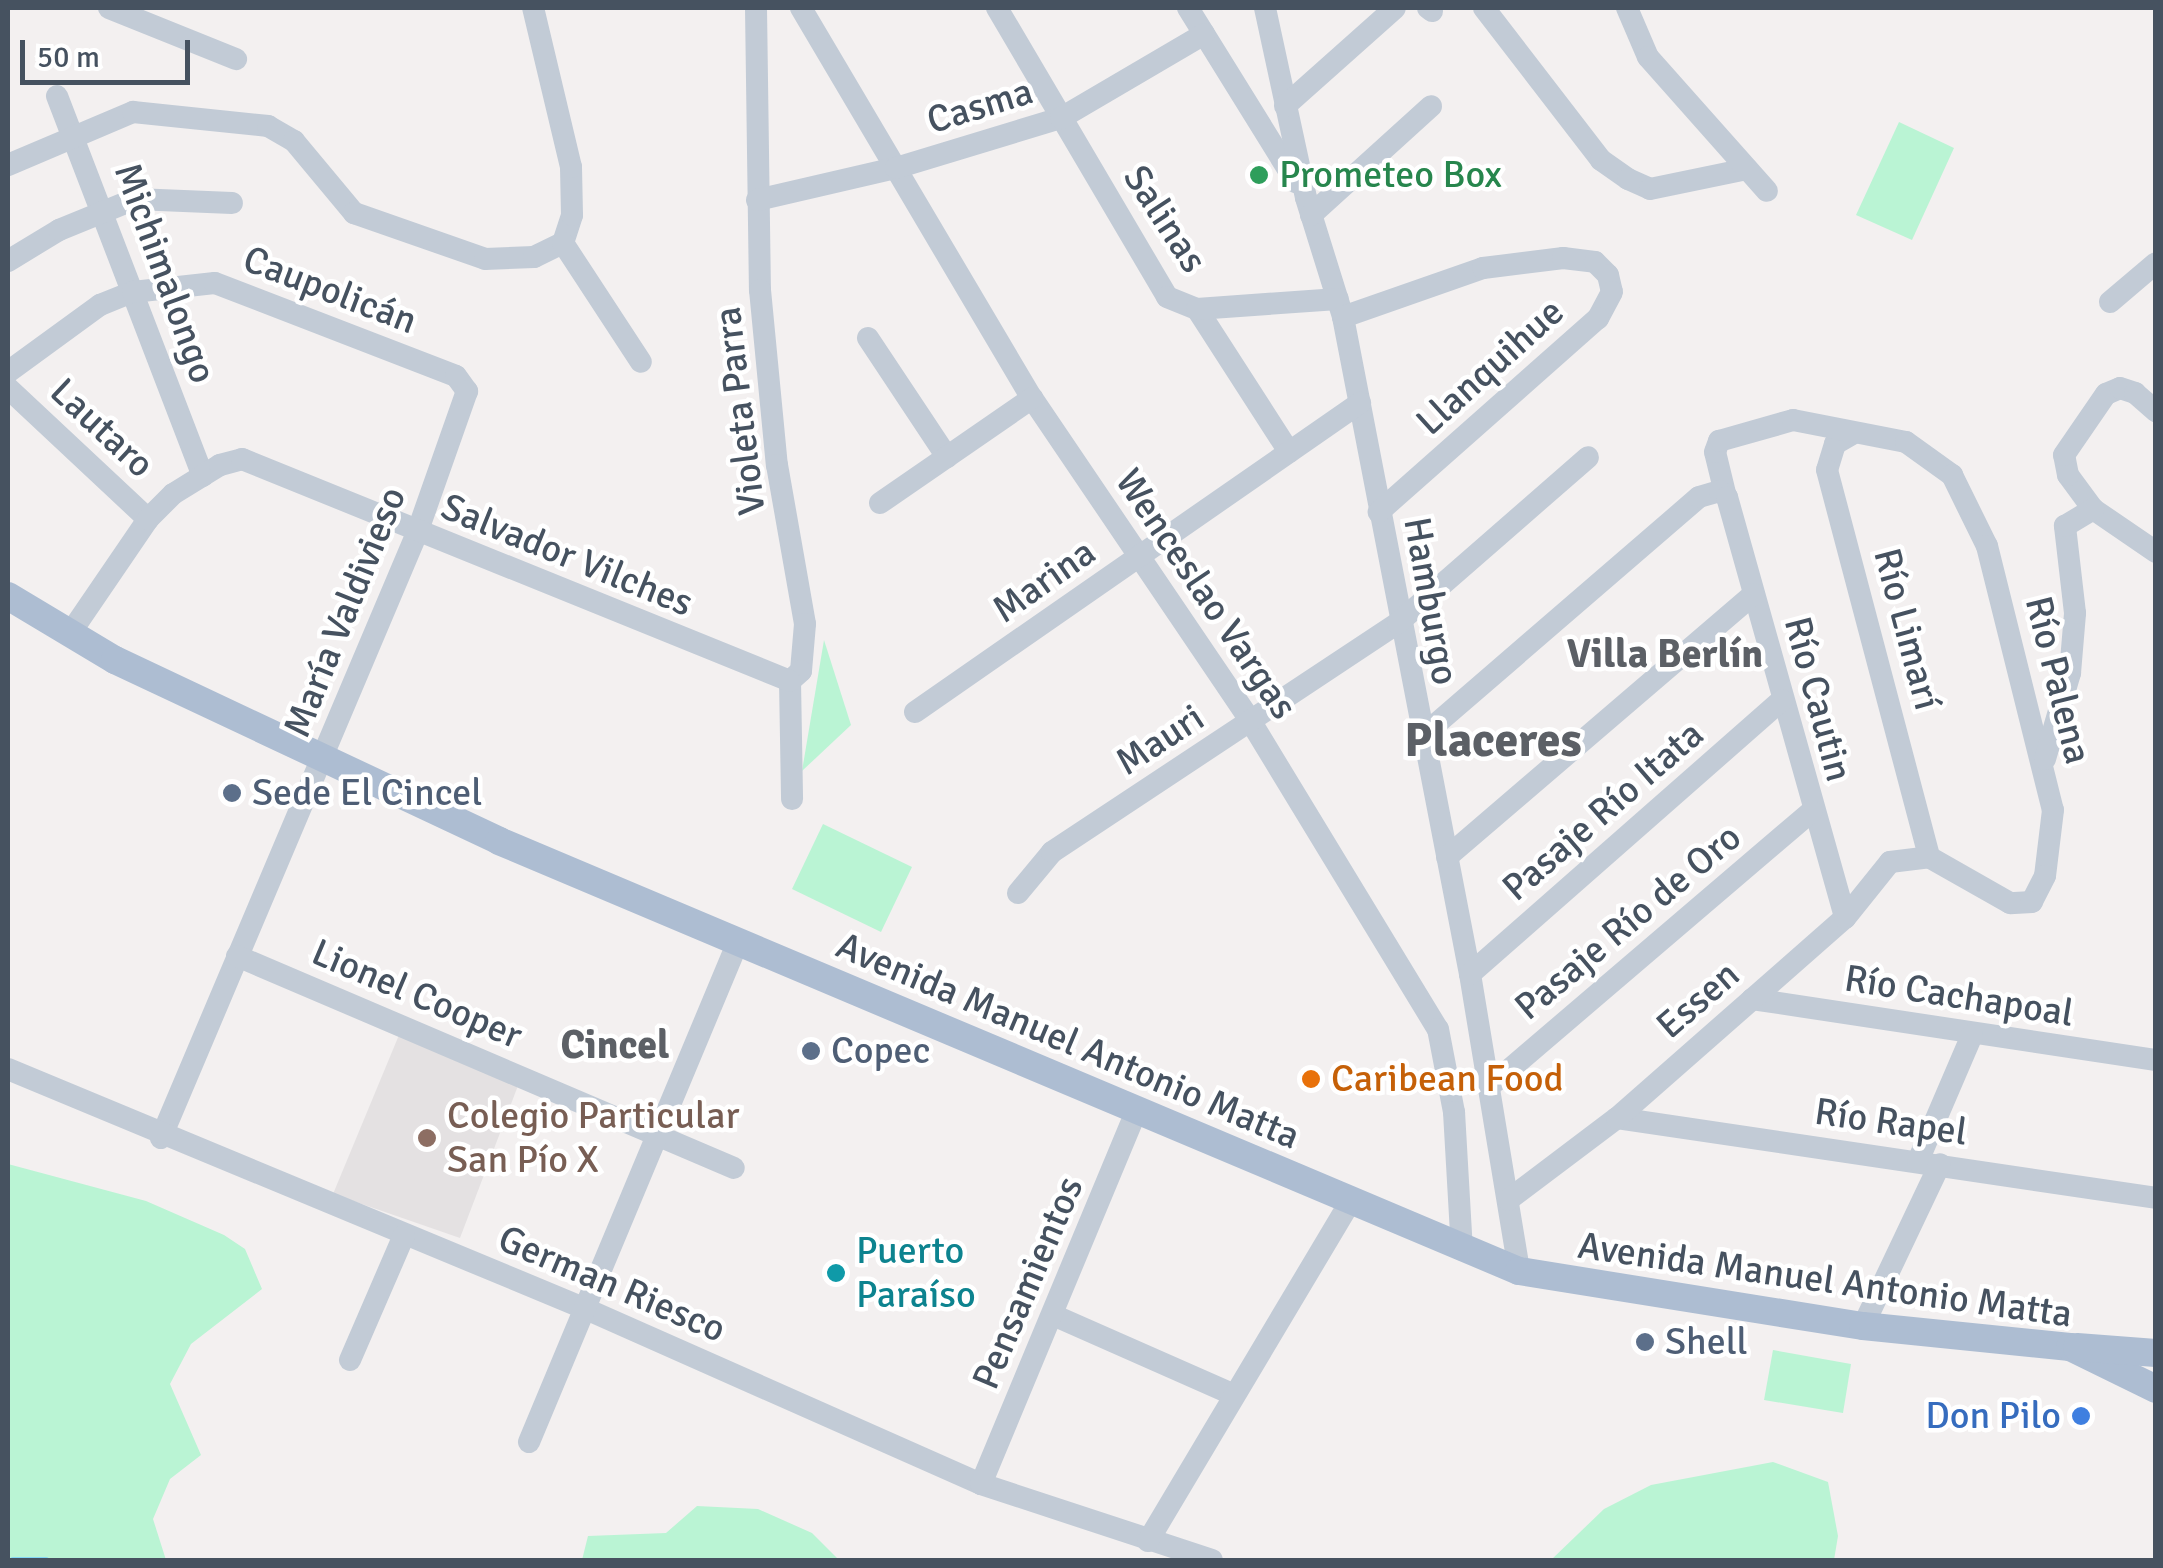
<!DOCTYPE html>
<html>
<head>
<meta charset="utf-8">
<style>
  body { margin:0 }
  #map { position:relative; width:2163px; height:1568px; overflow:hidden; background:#f3f0f0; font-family:Signika,sans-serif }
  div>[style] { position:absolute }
  .education>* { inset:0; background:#e4e1e2 }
  .green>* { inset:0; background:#baf4d4 }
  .stream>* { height:6px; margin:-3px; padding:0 3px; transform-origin:3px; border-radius:3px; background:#82d7f6 }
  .minor>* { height:22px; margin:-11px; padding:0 11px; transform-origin:11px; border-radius:11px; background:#c2cbd6 }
  .major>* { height:28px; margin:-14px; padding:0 14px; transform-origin:14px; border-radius:14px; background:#adbdd2 }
  .dots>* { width:28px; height:28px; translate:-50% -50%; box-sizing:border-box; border:5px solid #fff; border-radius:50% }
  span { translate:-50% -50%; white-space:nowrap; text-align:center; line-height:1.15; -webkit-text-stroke:9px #fff; paint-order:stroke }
  .street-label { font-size:38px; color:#465260 }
  .leisure-label { font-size:38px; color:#27864d }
  .left { translate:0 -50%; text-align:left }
  .service-label { font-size:38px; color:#4e5e75 }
  .food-label { font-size:38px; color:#c56008 }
  .education-label { font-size:38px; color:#785e54 }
  .culture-label { font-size:38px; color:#0d838f }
  .shop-label { font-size:38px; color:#366cbe }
  .right { translate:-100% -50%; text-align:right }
  .neighbourhood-label { font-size:40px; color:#5c6066; font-weight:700 }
  .district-label { font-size:48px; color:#5c6066; font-weight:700 }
  .frame { position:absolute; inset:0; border:10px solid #465260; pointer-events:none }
  .scale { position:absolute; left:20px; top:40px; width:170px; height:45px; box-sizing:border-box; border:5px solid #465260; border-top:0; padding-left:12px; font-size:30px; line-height:35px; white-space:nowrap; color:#465260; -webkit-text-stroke:8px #fff; paint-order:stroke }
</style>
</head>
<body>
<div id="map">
  <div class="education">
    <div style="clip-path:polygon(399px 1035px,519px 1083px,460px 1238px,333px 1194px)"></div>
  </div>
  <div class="green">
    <div style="clip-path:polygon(1899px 122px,1954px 148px,1912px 240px,1856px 215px)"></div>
    <div style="clip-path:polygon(824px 640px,851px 725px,802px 771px)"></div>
    <div style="clip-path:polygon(823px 824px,912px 867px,881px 932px,792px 889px)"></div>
    <div style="clip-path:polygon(8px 1164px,146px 1201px,224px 1235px,245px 1249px,262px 1289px,191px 1344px,170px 1384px,201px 1455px,170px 1479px,153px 1519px,166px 1560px,8px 1560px)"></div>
    <div style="clip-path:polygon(1773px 1350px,1851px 1364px,1843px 1413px,1764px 1400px)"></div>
    <div style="clip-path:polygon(1773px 1462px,1828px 1482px,1838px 1536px,1834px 1560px,1551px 1560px,1604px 1509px,1651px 1485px)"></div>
    <div style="clip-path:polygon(697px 1506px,758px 1509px,812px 1533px,839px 1560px,582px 1560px,588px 1536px,666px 1533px)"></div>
  </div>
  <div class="stream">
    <div style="left:13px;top:1560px;width:33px"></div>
  </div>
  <div class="minor">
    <div style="left:109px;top:8px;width:137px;rotate:21.9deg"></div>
    <div style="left:756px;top:8px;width:282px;rotate:89.2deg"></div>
    <div style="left:760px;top:290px;width:176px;rotate:84.5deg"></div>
    <div style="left:777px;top:465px;width:161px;rotate:80deg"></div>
    <div style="left:805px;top:624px;width:47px;rotate:94.9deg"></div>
    <div style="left:801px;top:671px;width:15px;rotate:138deg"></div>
    <div style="left:790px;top:681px;width:118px;rotate:89deg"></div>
    <div style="left:801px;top:8px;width:453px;rotate:59.4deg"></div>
    <div style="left:1032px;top:398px;width:391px;rotate:55.9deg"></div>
    <div style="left:1251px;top:722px;width:359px;rotate:58.7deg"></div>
    <div style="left:1438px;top:1029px;width:85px;rotate:79.1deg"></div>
    <div style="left:1454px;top:1112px;width:138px;rotate:86.7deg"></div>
    <div style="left:997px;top:8px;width:335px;rotate:59.5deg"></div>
    <div style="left:1167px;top:297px;width:32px;rotate:22deg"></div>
    <div style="left:1197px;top:309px;width:170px;rotate:57.2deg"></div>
    <div style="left:1188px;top:8px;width:205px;rotate:58.2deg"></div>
    <div style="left:1265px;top:8px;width:194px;rotate:77.8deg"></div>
    <div style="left:1306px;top:198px;width:125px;rotate:72.7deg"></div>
    <div style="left:1343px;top:317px;width:669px;rotate:79.06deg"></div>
    <div style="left:1470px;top:974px;width:301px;rotate:80.6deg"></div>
    <div style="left:1428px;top:8px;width:5px;rotate:37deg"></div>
    <div style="left:1484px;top:8px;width:192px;rotate:52.4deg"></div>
    <div style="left:1601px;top:160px;width:33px;rotate:35deg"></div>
    <div style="left:1628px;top:179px;width:24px;rotate:24deg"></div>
    <div style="left:1650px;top:189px;width:99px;rotate:-11.7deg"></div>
    <div style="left:1627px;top:8px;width:53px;rotate:66.8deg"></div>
    <div style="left:1648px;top:57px;width:179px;rotate:48.4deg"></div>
    <div style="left:57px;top:96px;width:407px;rotate:69deg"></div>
    <div style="left:1285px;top:106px;width:147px;rotate:-41.7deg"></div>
    <div style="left:8px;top:165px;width:136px;rotate:-23deg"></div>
    <div style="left:133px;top:112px;width:136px;rotate:5.9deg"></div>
    <div style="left:268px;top:126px;width:30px;rotate:30deg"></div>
    <div style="left:294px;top:141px;width:94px;rotate:50.2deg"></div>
    <div style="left:354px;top:213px;width:139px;rotate:19.3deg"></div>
    <div style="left:485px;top:259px;width:49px;rotate:-2.3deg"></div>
    <div style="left:534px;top:257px;width:32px;rotate:-26deg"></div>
    <div style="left:563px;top:243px;width:29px;rotate:-72deg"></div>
    <div style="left:572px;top:215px;width:48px;rotate:-91.2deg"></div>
    <div style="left:571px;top:167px;width:163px;rotate:-103.4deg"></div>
    <div style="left:757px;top:200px;width:143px;rotate:-13deg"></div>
    <div style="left:896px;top:168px;width:172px;rotate:-16.9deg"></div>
    <div style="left:1061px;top:118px;width:166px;rotate:-30.4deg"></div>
    <div style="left:1311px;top:215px;width:162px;rotate:-42.2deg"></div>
    <div style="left:563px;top:243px;width:142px;rotate:56.8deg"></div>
    <div style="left:8px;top:261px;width:60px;rotate:-31.3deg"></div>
    <div style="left:59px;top:230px;width:82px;rotate:-22.2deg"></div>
    <div style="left:135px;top:199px;width:97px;rotate:2.4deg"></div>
    <div style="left:2110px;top:302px;width:60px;rotate:-40.3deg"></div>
    <div style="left:1197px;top:309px;width:141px;rotate:-4.1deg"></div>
    <div style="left:1343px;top:317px;width:148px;rotate:-19.3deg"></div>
    <div style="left:1483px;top:268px;width:81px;rotate:-7.1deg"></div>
    <div style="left:1563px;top:258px;width:32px;rotate:7deg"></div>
    <div style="left:1595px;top:262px;width:18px;rotate:45deg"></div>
    <div style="left:1608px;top:275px;width:17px;rotate:77deg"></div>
    <div style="left:1612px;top:292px;width:30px;rotate:118deg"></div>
    <div style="left:1598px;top:318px;width:293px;rotate:138.5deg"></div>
    <div style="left:868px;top:338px;width:143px;rotate:56.4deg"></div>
    <div style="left:8px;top:372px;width:114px;rotate:-36.1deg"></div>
    <div style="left:100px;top:305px;width:35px;rotate:-22deg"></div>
    <div style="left:133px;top:292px;width:82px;rotate:-6.3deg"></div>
    <div style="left:215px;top:283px;width:258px;rotate:21.1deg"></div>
    <div style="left:456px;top:376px;width:19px;rotate:54deg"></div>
    <div style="left:467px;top:391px;width:151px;rotate:109.4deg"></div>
    <div style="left:417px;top:533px;width:657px;rotate:112.94deg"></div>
    <div style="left:8px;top:388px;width:192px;rotate:43.1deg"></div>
    <div style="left:1854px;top:433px;width:22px;rotate:150deg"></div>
    <div style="left:1835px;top:444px;width:27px;rotate:107deg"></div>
    <div style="left:1827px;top:470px;width:400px;rotate:75.2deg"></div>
    <div style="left:1725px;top:493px;width:42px;rotate:-103.7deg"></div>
    <div style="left:1715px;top:452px;width:12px;rotate:-70deg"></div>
    <div style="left:1719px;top:441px;width:77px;rotate:-15.8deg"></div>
    <div style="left:1793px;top:420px;width:115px;rotate:11deg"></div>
    <div style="left:1906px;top:442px;width:57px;rotate:35.7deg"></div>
    <div style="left:1952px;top:475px;width:79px;rotate:63.8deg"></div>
    <div style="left:1987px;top:546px;width:272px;rotate:76deg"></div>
    <div style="left:2053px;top:810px;width:66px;rotate:96.9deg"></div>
    <div style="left:2045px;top:876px;width:29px;rotate:117deg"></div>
    <div style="left:2032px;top:902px;width:22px;rotate:177deg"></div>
    <div style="left:2010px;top:903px;width:93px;rotate:-150.4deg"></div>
    <div style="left:880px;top:503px;width:185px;rotate:-34.6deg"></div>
    <div style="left:2093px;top:509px;width:42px;rotate:-126.3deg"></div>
    <div style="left:2068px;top:475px;width:20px;rotate:-101deg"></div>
    <div style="left:2064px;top:455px;width:74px;rotate:-55.5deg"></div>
    <div style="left:2106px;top:394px;width:15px;rotate:-23deg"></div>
    <div style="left:2120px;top:388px;width:16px;rotate:18deg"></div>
    <div style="left:2135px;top:393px;width:28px;rotate:41deg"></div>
    <div style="left:2093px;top:509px;width:76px;rotate:34.3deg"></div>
    <div style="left:69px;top:635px;width:140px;rotate:-55.7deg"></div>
    <div style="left:148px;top:519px;width:35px;rotate:-45deg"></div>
    <div style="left:173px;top:494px;width:55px;rotate:-31.7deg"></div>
    <div style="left:220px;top:465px;width:23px;rotate:-15deg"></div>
    <div style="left:242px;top:459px;width:591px;rotate:22.05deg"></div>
    <div style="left:915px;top:712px;width:542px;rotate:-34.78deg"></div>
    <div style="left:1421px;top:737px;width:367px;rotate:-40.8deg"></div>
    <div style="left:1699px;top:497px;width:22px;rotate:-16deg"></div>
    <div style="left:1720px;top:491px;width:9px;rotate:41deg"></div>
    <div style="left:1727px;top:497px;width:437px;rotate:74.3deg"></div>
    <div style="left:2045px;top:759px;width:90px;rotate:-73.8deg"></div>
    <div style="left:2070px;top:673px;width:60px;rotate:-85.2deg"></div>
    <div style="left:2075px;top:613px;width:88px;rotate:-96.6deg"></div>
    <div style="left:2065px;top:526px;width:33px;rotate:-31deg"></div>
    <div style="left:1447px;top:857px;width:404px;rotate:-40.6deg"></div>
    <div style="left:1018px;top:893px;width:53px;rotate:-50.3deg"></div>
    <div style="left:1052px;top:852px;width:415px;rotate:-33.5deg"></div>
    <div style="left:1398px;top:623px;width:252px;rotate:-41.1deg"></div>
    <div style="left:237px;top:956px;width:540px;rotate:23.1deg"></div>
    <div style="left:1470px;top:974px;width:415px;rotate:-41.3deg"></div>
    <div style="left:1752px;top:999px;width:409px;rotate:8.6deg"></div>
    <div style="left:8px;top:1069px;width:626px;rotate:22.55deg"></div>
    <div style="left:586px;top:1309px;width:432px;rotate:23.9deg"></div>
    <div style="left:981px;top:1484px;width:243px;rotate:18.2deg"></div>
    <div style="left:1490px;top:1086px;width:423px;rotate:-40.5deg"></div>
    <div style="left:1617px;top:1118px;width:545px;rotate:8.44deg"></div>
    <div style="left:1918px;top:1161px;width:137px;rotate:-66.8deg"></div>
    <div style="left:1508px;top:1200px;width:136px;rotate:-37deg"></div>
    <div style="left:1617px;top:1118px;width:303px;rotate:-41.3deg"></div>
    <div style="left:1845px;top:918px;width:72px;rotate:-51.2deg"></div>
    <div style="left:1890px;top:862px;width:39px;rotate:-7deg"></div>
    <div style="left:1053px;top:1315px;width:196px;rotate:23.8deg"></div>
    <div style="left:1863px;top:1326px;width:179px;rotate:-64.6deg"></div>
    <div style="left:350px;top:1360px;width:136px;rotate:-66.6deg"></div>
    <div style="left:529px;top:1442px;width:540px;rotate:-67.33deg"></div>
    <div style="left:981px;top:1484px;width:406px;rotate:-67.4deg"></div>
    <div style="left:1148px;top:1541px;width:396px;rotate:-59.2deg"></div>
  </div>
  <div class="major">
    <div style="left:8px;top:596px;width:125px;rotate:30.9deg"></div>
    <div style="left:115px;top:660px;width:425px;rotate:25.2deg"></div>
    <div style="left:499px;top:841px;width:1107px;rotate:22.86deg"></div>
    <div style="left:1519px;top:1271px;width:348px;rotate:9.1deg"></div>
    <div style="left:1863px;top:1326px;width:208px;rotate:5.8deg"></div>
    <div style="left:2070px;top:1347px;width:96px;rotate:26deg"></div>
    <div style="left:2077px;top:1347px;width:79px;rotate:4.3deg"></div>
  </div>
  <div class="dots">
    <div style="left:1259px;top:175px;background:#2e9e5b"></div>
    <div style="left:232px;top:793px;background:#5c6f8a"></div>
    <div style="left:811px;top:1051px;background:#5c6f8a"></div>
    <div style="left:1311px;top:1079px;background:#e8710a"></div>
    <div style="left:427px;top:1138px;background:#8d6e63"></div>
    <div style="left:836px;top:1273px;background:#0f9aa8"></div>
    <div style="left:1645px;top:1342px;background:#5c6f8a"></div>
    <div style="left:2081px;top:1416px;background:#3f7fe0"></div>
  </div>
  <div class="street-label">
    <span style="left:980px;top:106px;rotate:-17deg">Casma</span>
    <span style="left:1165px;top:219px;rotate:57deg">Salinas</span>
    <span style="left:165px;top:273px;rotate:70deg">Michimalongo</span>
    <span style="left:330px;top:290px;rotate:21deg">Caupolicán</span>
    <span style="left:1490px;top:367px;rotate:-42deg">Llanquihue</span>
    <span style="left:740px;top:411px;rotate:-97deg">Violeta Parra</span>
    <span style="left:102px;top:428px;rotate:43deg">Lautaro</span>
    <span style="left:567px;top:555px;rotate:22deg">Salvador Vilches</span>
    <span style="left:1044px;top:581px;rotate:-35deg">Marina</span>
    <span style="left:1206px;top:594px;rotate:56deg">Wenceslao Vargas</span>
    <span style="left:1431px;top:601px;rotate:80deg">Hamburgo</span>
    <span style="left:345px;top:612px;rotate:-68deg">María Valdivieso</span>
    <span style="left:1907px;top:629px;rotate:75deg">Río Limarí</span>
    <span style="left:2058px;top:680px;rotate:76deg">Río Palena</span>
    <span style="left:1818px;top:699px;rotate:75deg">Río Cautin</span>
    <span style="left:1160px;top:740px;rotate:-33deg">Mauri</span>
    <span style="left:1603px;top:811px;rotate:-41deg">Pasaje Río Itata</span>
    <span style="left:1628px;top:922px;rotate:-40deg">Pasaje Río de Oro</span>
    <span style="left:417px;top:994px;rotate:23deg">Lionel Cooper</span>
    <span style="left:1959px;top:996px;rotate:9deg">Río Cachapoal</span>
    <span style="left:1698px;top:1000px;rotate:-41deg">Essen</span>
    <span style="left:1068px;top:1041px;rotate:23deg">Avenida Manuel Antonio Matta</span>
    <span style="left:1891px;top:1122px;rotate:8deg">Río Rapel</span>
    <span style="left:1825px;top:1280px;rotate:8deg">Avenida Manuel Antonio Matta</span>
    <span style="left:1028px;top:1283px;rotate:-67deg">Pensamientos</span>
    <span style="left:612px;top:1284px;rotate:23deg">German Riesco</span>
  </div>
  <div class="leisure-label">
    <span class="left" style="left:1279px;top:175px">Prometeo Box</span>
  </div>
  <div class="service-label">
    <span class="left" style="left:252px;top:793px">Sede El Cincel</span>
    <span class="left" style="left:831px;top:1051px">Copec</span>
    <span class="left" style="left:1665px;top:1342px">Shell</span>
  </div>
  <div class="food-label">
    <span class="left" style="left:1331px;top:1079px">Caribean Food</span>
  </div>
  <div class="education-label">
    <span class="left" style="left:447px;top:1138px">Colegio Particular<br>San Pío X</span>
  </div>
  <div class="culture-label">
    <span class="left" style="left:856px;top:1273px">Puerto<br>Paraíso</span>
  </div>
  <div class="shop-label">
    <span class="right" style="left:2061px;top:1416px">Don Pilo</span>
  </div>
  <div class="neighbourhood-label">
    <span style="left:1665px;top:654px">Villa Berlín</span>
    <span style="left:615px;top:1045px">Cincel</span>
  </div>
  <div class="district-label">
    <span style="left:1493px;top:741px">Placeres</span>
  </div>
  <div class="frame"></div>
  <div class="scale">50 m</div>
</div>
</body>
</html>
